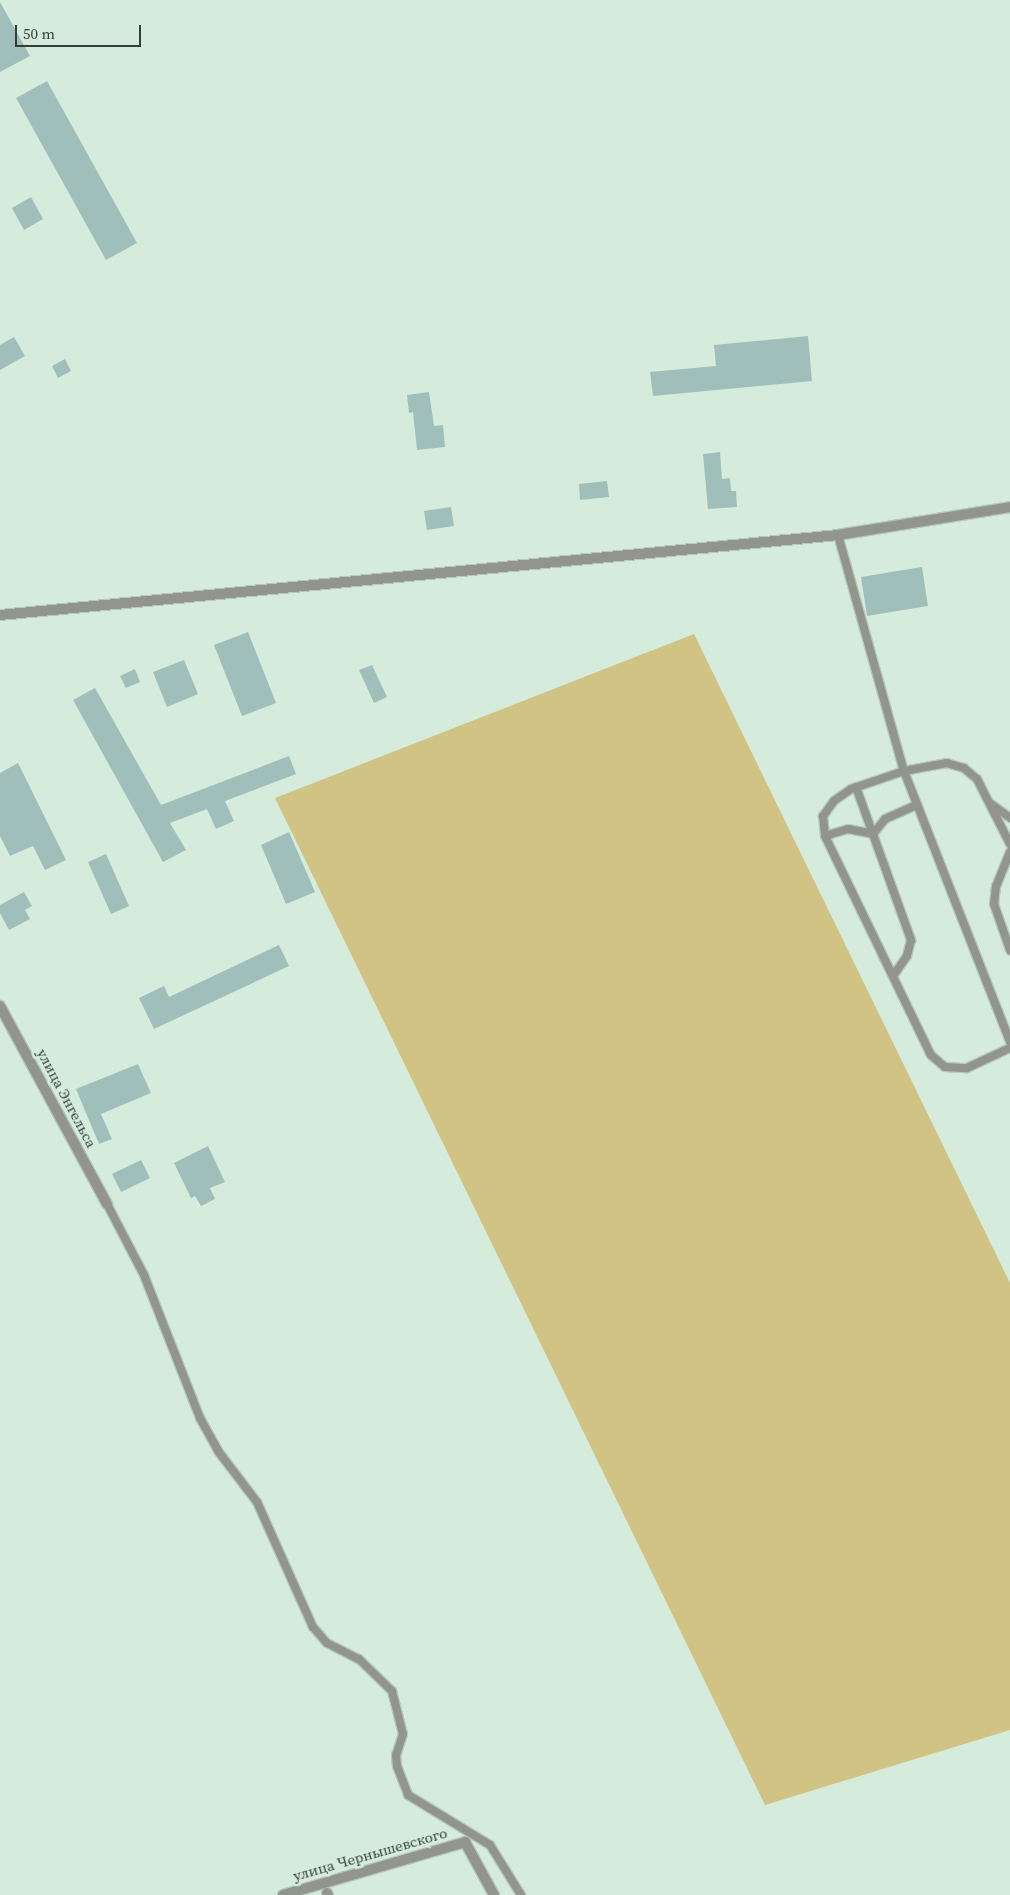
<!DOCTYPE html>
<html>
<head>
<meta charset="utf-8">
<style>
  body { margin:0 }
  #map { position:relative; width:1010px; height:1895px; overflow:hidden; background:#d5ecdd; font-family:"Source Serif 4",serif }
  div>[style] { position:absolute }
  .green>* { inset:0; background:#d0c384 }
  .building>* { inset:0; background:#a0beba }
  .roads { filter:drop-shadow(1px 0 #b5c9bc) drop-shadow(-1px 0 #b5c9bc) drop-shadow(0 1px #b5c9bc) drop-shadow(0 -1px #b5c9bc) }
  .lane>* { height:8px; margin:-4px; padding:0 4px; transform-origin:4px; border-radius:4px; background:#91958c }
  .street>* { height:10px; margin:-5px; padding:0 5px; transform-origin:5px; border-radius:5px; background:#91958c }
  span { translate:-50% -50%; white-space:nowrap; text-align:center; line-height:1.15; -webkit-text-stroke:5px #d5ecdd; paint-order:stroke }
  .street-label { font-size:15px; color:#353f39 }
  .scale { position:absolute; left:15px; top:25px; width:126px; height:22px; box-sizing:border-box; border:2px solid #353f39; border-top:0; padding-left:6px; font-size:15px; line-height:18px; white-space:nowrap; color:#353f39; -webkit-text-stroke:4px #d5ecdd; paint-order:stroke }
</style>
</head>
<body>
<div id="map">
  <div class="green">
    <div style="clip-path:polygon(694px 634px,1010px 1283px,1010px 1730px,765px 1805px,275px 798px)"></div>
  </div>
  <div class="building">
    <div style="clip-path:polygon(0 2px,30px 56px,0 72px)"></div>
    <div style="clip-path:polygon(47px 81px,137px 243px,106px 260px,16px 98px)"></div>
    <div style="clip-path:polygon(31px 197px,43px 219px,24px 230px,12px 208px)"></div>
    <div style="clip-path:polygon(808px 336px,812px 381px,653px 396px,650px 372px,716px 366px,714px 345px)"></div>
    <div style="clip-path:polygon(14px 337px,25px 356px,0 370px,0 345px)"></div>
    <div style="clip-path:polygon(65px 359px,71px 371px,58px 378px,52px 366px)"></div>
    <div style="clip-path:polygon(429px 392px,434px 426px,443px 425px,445px 447px,417px 450px,413px 412px,409px 413px,407px 395px)"></div>
    <div style="clip-path:polygon(720px 452px,722px 479px,730px 478px,731px 491px,736px 491px,737px 507px,708px 509px,703px 454px)"></div>
    <div style="clip-path:polygon(607px 481px,609px 497px,580px 500px,579px 484px)"></div>
    <div style="clip-path:polygon(451px 507px,454px 526px,427px 530px,424px 511px)"></div>
    <div style="clip-path:polygon(922px 567px,928px 606px,867px 616px,861px 577px)"></div>
    <div style="clip-path:polygon(248px 632px,276px 703px,242px 716px,214px 645px)"></div>
    <div style="clip-path:polygon(184px 660px,198px 694px,167px 707px,153px 672px)"></div>
    <div style="clip-path:polygon(372px 665px,387px 697px,374px 703px,359px 670px)"></div>
    <div style="clip-path:polygon(135px 669px,140px 682px,126px 688px,120px 676px)"></div>
    <div style="clip-path:polygon(95px 688px,161px 805px,289px 756px,296px 774px,225px 801px,234px 821px,216px 829px,207px 809px,170px 823px,186px 850px,163px 862px,73px 700px)"></div>
    <div style="clip-path:polygon(18px 763px,66px 860px,45px 870px,33px 846px,10px 856px,0 836px,0 773px)"></div>
    <div style="clip-path:polygon(289px 832px,315px 892px,286px 904px,261px 845px)"></div>
    <div style="clip-path:polygon(106px 854px,129px 906px,111px 914px,88px 862px)"></div>
    <div style="clip-path:polygon(24px 892px,32px 906px,25px 910px,30px 919px,9px 930px,0 913px,0 905px)"></div>
    <div style="clip-path:polygon(279px 945px,289px 966px,154px 1029px,139px 998px,164px 986px,169px 997px)"></div>
    <div style="clip-path:polygon(138px 1064px,151px 1093px,101px 1114px,112px 1139px,99px 1144px,76px 1089px)"></div>
    <div style="clip-path:polygon(208px 1146px,225px 1182px,210px 1188px,215px 1199px,201px 1206px,195px 1196px,191px 1198px,174px 1163px)"></div>
    <div style="clip-path:polygon(141px 1160px,150px 1178px,121px 1192px,112px 1174px)"></div>
  </div>
  <div class="roads">
    <div class="lane">
      <div style="left:838px;top:535px;width:245px;rotate:74.4deg"></div>
      <div style="left:904px;top:771px;width:291px;rotate:68.6deg"></div>
      <div style="left:856px;top:787px;width:163px;rotate:70.2deg"></div>
      <div style="left:911px;top:940px;width:16px;rotate:104deg"></div>
      <div style="left:907px;top:956px;width:24px;rotate:125deg"></div>
      <div style="left:991px;top:804px;width:24px;rotate:36deg"></div>
      <div style="left:825px;top:836px;width:24px;rotate:-17deg"></div>
      <div style="left:848px;top:829px;width:25px;rotate:11deg"></div>
      <div style="left:873px;top:834px;width:19px;rotate:-51deg"></div>
      <div style="left:885px;top:819px;width:35px;rotate:-24deg"></div>
      <div style="left:1010px;top:844px;width:73px;rotate:-116.9deg"></div>
      <div style="left:977px;top:779px;width:17px;rotate:-140deg"></div>
      <div style="left:964px;top:768px;width:18px;rotate:-164deg"></div>
      <div style="left:947px;top:763px;width:44px;rotate:169.5deg"></div>
      <div style="left:904px;top:771px;width:56px;rotate:161.2deg"></div>
      <div style="left:851px;top:789px;width:21px;rotate:145deg"></div>
      <div style="left:834px;top:801px;width:19px;rotate:126deg"></div>
      <div style="left:823px;top:816px;width:20px;rotate:84deg"></div>
      <div style="left:825px;top:836px;width:243px;rotate:64.2deg"></div>
      <div style="left:931px;top:1055px;width:18px;rotate:41deg"></div>
      <div style="left:945px;top:1067px;width:22px;rotate:3deg"></div>
      <div style="left:967px;top:1068px;width:47px;rotate:-24.9deg"></div>
      <div style="left:1010px;top:852px;width:37px;rotate:112deg"></div>
      <div style="left:996px;top:886px;width:18px;rotate:96deg"></div>
      <div style="left:994px;top:904px;width:49px;rotate:70.8deg"></div>
      <div style="left:107px;top:1204px;width:80px;rotate:62.5deg"></div>
      <div style="left:144px;top:1275px;width:154px;rotate:68.6deg"></div>
      <div style="left:200px;top:1418px;width:38px;rotate:61deg"></div>
      <div style="left:218px;top:1451px;width:64px;rotate:52.6deg"></div>
      <div style="left:257px;top:1502px;width:137px;rotate:65.9deg"></div>
      <div style="left:313px;top:1627px;width:21px;rotate:49deg"></div>
      <div style="left:327px;top:1643px;width:36px;rotate:27deg"></div>
      <div style="left:359px;top:1659px;width:46px;rotate:44.1deg"></div>
      <div style="left:392px;top:1691px;width:44px;rotate:75.7deg"></div>
      <div style="left:403px;top:1734px;width:22px;rotate:108deg"></div>
      <div style="left:396px;top:1755px;width:11px;rotate:85deg"></div>
      <div style="left:397px;top:1766px;width:31px;rotate:69deg"></div>
      <div style="left:408px;top:1795px;width:96px;rotate:31.4deg"></div>
      <div style="left:490px;top:1845px;width:59px;rotate:58.2deg"></div>
    </div>
    <div class="street">
      <div style="left:0;top:615px;width:842px;rotate:-5.45deg"></div>
      <div style="left:838px;top:535px;width:174px;rotate:-9.2deg"></div>
      <div style="left:0;top:1006px;width:225px;rotate:61.6deg"></div>
      <div style="left:327px;top:1893px;width:2px;rotate:63deg"></div>
      <div style="left:283px;top:1895px;width:190px;rotate:-16.2deg"></div>
      <div style="left:465px;top:1842px;width:60px;rotate:61.3deg"></div>
    </div>
  </div>
  <div class="street-label">
    <span style="left:67px;top:1098px;rotate:62deg">улица Энгельса</span>
    <span style="left:370px;top:1854px;rotate:-16deg">улица Чернышевского</span>
  </div>
  <div class="scale">50 m</div>
</div>
</body>
</html>
